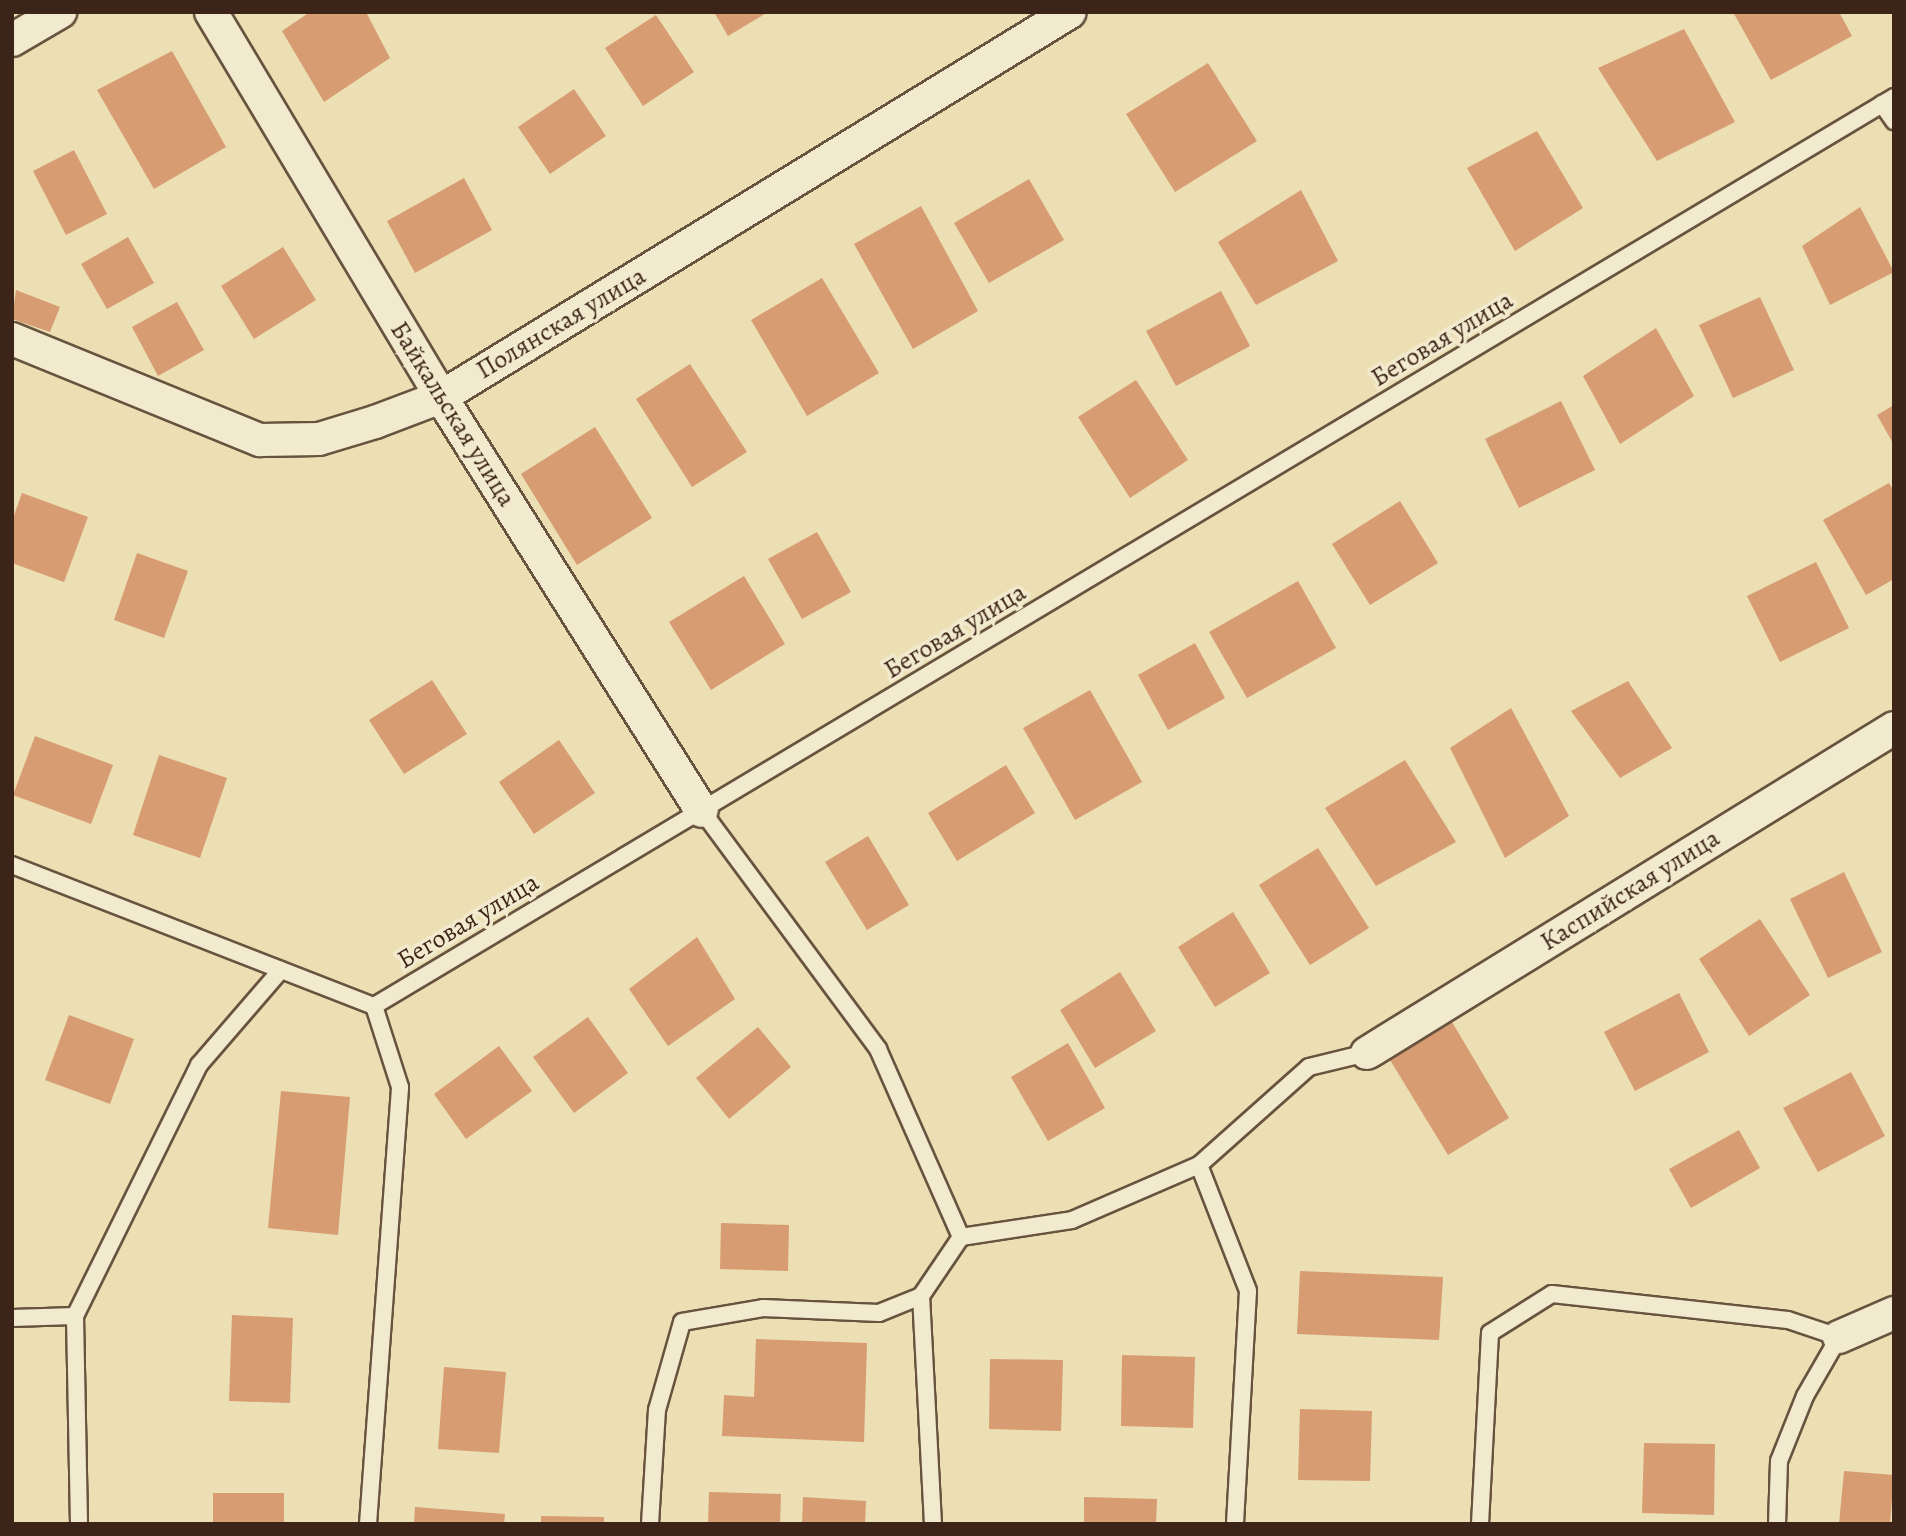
<!DOCTYPE html>
<html>
<head>
<meta charset="utf-8">
<style>
  body { margin:0 }
  #map { position:relative; width:1906px; height:1536px; overflow:hidden; background:#ebdfb3; font-family:Alegreya,serif }
  div>[style] { position:absolute }
  .building>* { inset:0; background:#d89c73 }
  .roads { filter:drop-shadow(2px 0 #68533f) drop-shadow(-2px 0 #68533f) drop-shadow(0 2px #68533f) drop-shadow(0 -2px #68533f) }
  .lane>* { height:16px; margin:-8px; padding:0 8px; transform-origin:8px; border-radius:8px; background:#f2eace }
  .street>* { height:32px; margin:-16px; padding:0 16px; transform-origin:16px; border-radius:16px; background:#f2eace }
  span { translate:-50% -50%; white-space:nowrap; text-align:center; line-height:1.15; -webkit-text-stroke:7px #f2eace; paint-order:stroke }
  .street-label { font-size:26px; color:#3c2418 }
  .frame { position:absolute; inset:0; border:14px solid #3c2418; pointer-events:none }
</style>
</head>
<body>
<div id="map">
  <div class="building">
    <div style="clip-path:polygon(310px 12px,366px 12px,390px 58px,324px 102px,282px 31px)"></div>
    <div style="clip-path:polygon(714px 12px,768px 12px,728px 36px)"></div>
    <div style="clip-path:polygon(1733px 12px,1839px 12px,1852px 36px,1771px 80px)"></div>
    <div style="clip-path:polygon(656px 15px,694px 72px,643px 106px,605px 48px)"></div>
    <div style="clip-path:polygon(1684px 29px,1735px 122px,1657px 161px,1598px 68px)"></div>
    <div style="clip-path:polygon(172px 51px,226px 147px,154px 189px,97px 90px)"></div>
    <div style="clip-path:polygon(1208px 63px,1257px 141px,1175px 192px,1126px 114px)"></div>
    <div style="clip-path:polygon(574px 89px,606px 136px,550px 174px,518px 127px)"></div>
    <div style="clip-path:polygon(1537px 131px,1583px 208px,1515px 251px,1467px 168px)"></div>
    <div style="clip-path:polygon(74px 150px,107px 214px,66px 235px,33px 171px)"></div>
    <div style="clip-path:polygon(464px 178px,492px 230px,415px 273px,387px 221px)"></div>
    <div style="clip-path:polygon(1029px 179px,1064px 240px,989px 283px,954px 223px)"></div>
    <div style="clip-path:polygon(1301px 190px,1338px 261px,1256px 305px,1218px 242px)"></div>
    <div style="clip-path:polygon(921px 206px,978px 311px,913px 349px,854px 244px)"></div>
    <div style="clip-path:polygon(1860px 207px,1894px 272px,1830px 305px,1802px 246px)"></div>
    <div style="clip-path:polygon(128px 237px,154px 283px,107px 309px,81px 264px)"></div>
    <div style="clip-path:polygon(283px 247px,316px 300px,254px 339px,221px 286px)"></div>
    <div style="clip-path:polygon(822px 278px,879px 373px,807px 416px,751px 320px)"></div>
    <div style="clip-path:polygon(16px 290px,60px 307px,50px 332px,12px 319px)"></div>
    <div style="clip-path:polygon(1221px 291px,1250px 346px,1176px 386px,1146px 331px)"></div>
    <div style="clip-path:polygon(1760px 297px,1794px 370px,1733px 398px,1699px 325px)"></div>
    <div style="clip-path:polygon(177px 302px,204px 350px,158px 376px,132px 327px)"></div>
    <div style="clip-path:polygon(1656px 328px,1694px 396px,1620px 444px,1583px 376px)"></div>
    <div style="clip-path:polygon(690px 364px,747px 452px,692px 487px,636px 399px)"></div>
    <div style="clip-path:polygon(1136px 380px,1188px 460px,1130px 498px,1078px 417px)"></div>
    <div style="clip-path:polygon(1561px 401px,1595px 470px,1519px 508px,1485px 439px)"></div>
    <div style="clip-path:polygon(1894px 405px,1894px 445px,1877px 415px)"></div>
    <div style="clip-path:polygon(595px 427px,652px 518px,577px 565px,521px 474px)"></div>
    <div style="clip-path:polygon(1889px 483px,1894px 491px,1894px 579px,1866px 595px,1823px 520px)"></div>
    <div style="clip-path:polygon(22px 493px,88px 517px,64px 582px,12px 563px,12px 521px)"></div>
    <div style="clip-path:polygon(1400px 501px,1438px 563px,1370px 605px,1332px 544px)"></div>
    <div style="clip-path:polygon(817px 532px,851px 592px,802px 619px,768px 559px)"></div>
    <div style="clip-path:polygon(137px 553px,188px 571px,164px 638px,114px 620px)"></div>
    <div style="clip-path:polygon(1816px 562px,1849px 628px,1780px 662px,1747px 596px)"></div>
    <div style="clip-path:polygon(744px 576px,785px 644px,711px 690px,669px 622px)"></div>
    <div style="clip-path:polygon(1298px 581px,1336px 648px,1247px 698px,1209px 632px)"></div>
    <div style="clip-path:polygon(1195px 643px,1225px 698px,1168px 730px,1138px 675px)"></div>
    <div style="clip-path:polygon(432px 680px,467px 734px,404px 774px,369px 720px)"></div>
    <div style="clip-path:polygon(1628px 681px,1672px 748px,1620px 778px,1571px 711px)"></div>
    <div style="clip-path:polygon(1090px 690px,1142px 782px,1075px 820px,1023px 728px)"></div>
    <div style="clip-path:polygon(1511px 708px,1569px 816px,1505px 858px,1450px 748px)"></div>
    <div style="clip-path:polygon(35px 736px,113px 765px,91px 824px,13px 795px)"></div>
    <div style="clip-path:polygon(559px 740px,595px 793px,534px 834px,499px 782px)"></div>
    <div style="clip-path:polygon(159px 755px,227px 778px,200px 858px,133px 835px)"></div>
    <div style="clip-path:polygon(1405px 760px,1456px 842px,1376px 886px,1325px 808px)"></div>
    <div style="clip-path:polygon(1006px 765px,1035px 813px,957px 861px,928px 813px)"></div>
    <div style="clip-path:polygon(868px 836px,909px 905px,867px 930px,825px 862px)"></div>
    <div style="clip-path:polygon(1318px 848px,1369px 928px,1310px 965px,1259px 885px)"></div>
    <div style="clip-path:polygon(1844px 872px,1882px 952px,1828px 978px,1790px 899px)"></div>
    <div style="clip-path:polygon(1233px 912px,1270px 973px,1215px 1007px,1178px 947px)"></div>
    <div style="clip-path:polygon(1760px 919px,1810px 995px,1749px 1036px,1699px 959px)"></div>
    <div style="clip-path:polygon(697px 937px,735px 999px,668px 1046px,629px 989px)"></div>
    <div style="clip-path:polygon(1120px 972px,1156px 1031px,1095px 1068px,1060px 1010px)"></div>
    <div style="clip-path:polygon(1679px 993px,1709px 1052px,1635px 1091px,1604px 1032px)"></div>
    <div style="clip-path:polygon(69px 1015px,134px 1039px,110px 1104px,45px 1080px)"></div>
    <div style="clip-path:polygon(588px 1017px,628px 1073px,574px 1113px,533px 1057px)"></div>
    <div style="clip-path:polygon(1452px 1022px,1509px 1118px,1448px 1155px,1390px 1060px)"></div>
    <div style="clip-path:polygon(758px 1027px,791px 1067px,729px 1119px,696px 1078px)"></div>
    <div style="clip-path:polygon(1068px 1043px,1105px 1108px,1048px 1141px,1011px 1077px)"></div>
    <div style="clip-path:polygon(499px 1046px,532px 1091px,466px 1139px,434px 1094px)"></div>
    <div style="clip-path:polygon(1851px 1072px,1885px 1136px,1818px 1172px,1783px 1108px)"></div>
    <div style="clip-path:polygon(281px 1091px,350px 1097px,338px 1235px,268px 1228px)"></div>
    <div style="clip-path:polygon(1739px 1130px,1760px 1168px,1691px 1208px,1669px 1169px)"></div>
    <div style="clip-path:polygon(721px 1223px,789px 1225px,788px 1271px,720px 1269px)"></div>
    <div style="clip-path:polygon(1300px 1271px,1443px 1277px,1439px 1340px,1297px 1334px)"></div>
    <div style="clip-path:polygon(232px 1315px,293px 1318px,290px 1403px,229px 1401px)"></div>
    <div style="clip-path:polygon(756px 1339px,867px 1343px,864px 1442px,722px 1436px,724px 1395px,754px 1397px)"></div>
    <div style="clip-path:polygon(1122px 1355px,1195px 1357px,1193px 1428px,1121px 1426px)"></div>
    <div style="clip-path:polygon(990px 1359px,1063px 1360px,1061px 1431px,989px 1429px)"></div>
    <div style="clip-path:polygon(444px 1367px,506px 1372px,499px 1453px,438px 1449px)"></div>
    <div style="clip-path:polygon(1300px 1409px,1372px 1411px,1370px 1481px,1298px 1480px)"></div>
    <div style="clip-path:polygon(1644px 1443px,1715px 1444px,1714px 1515px,1642px 1513px)"></div>
    <div style="clip-path:polygon(1844px 1471px,1894px 1475px,1890px 1524px,1839px 1524px)"></div>
    <div style="clip-path:polygon(709px 1492px,781px 1494px,780px 1524px,708px 1524px)"></div>
    <div style="clip-path:polygon(213px 1493px,284px 1493px,284px 1524px,213px 1524px)"></div>
    <div style="clip-path:polygon(803px 1497px,866px 1501px,865px 1524px,802px 1524px)"></div>
    <div style="clip-path:polygon(1084px 1497px,1157px 1499px,1156px 1524px,1084px 1524px)"></div>
    <div style="clip-path:polygon(415px 1507px,505px 1514px,504px 1524px,414px 1524px)"></div>
    <div style="clip-path:polygon(541px 1516px,604px 1517px,604px 1524px,541px 1524px)"></div>
  </div>
  <div class="roads">
    <div class="lane">
      <div style="left:1882px;top:104px;width:21px;rotate:55deg"></div>
      <div style="left:702px;top:811px;width:296px;rotate:53.5deg"></div>
      <div style="left:878px;top:1049px;width:206px;rotate:66.2deg"></div>
      <div style="left:961px;top:1237px;width:112px;rotate:-8.7deg"></div>
      <div style="left:1072px;top:1220px;width:138px;rotate:-23.4deg"></div>
      <div style="left:1199px;top:1165px;width:147px;rotate:-41.7deg"></div>
      <div style="left:1309px;top:1067px;width:60px;rotate:-13.6deg"></div>
      <div style="left:12px;top:865px;width:388px;rotate:21.3deg"></div>
      <div style="left:374px;top:1006px;width:1771px;rotate:-30.88deg"></div>
      <div style="left:1199px;top:1165px;width:135px;rotate:68.7deg"></div>
      <div style="left:1248px;top:1291px;width:233px;rotate:93.2deg"></div>
      <div style="left:12px;top:1318px;width:63px;rotate:-1.8deg"></div>
      <div style="left:79px;top:1524px;width:208px;rotate:-91.1deg"></div>
      <div style="left:75px;top:1316px;width:280px;rotate:-63.7deg"></div>
      <div style="left:199px;top:1065px;width:125px;rotate:-49.2deg"></div>
      <div style="left:368px;top:1524px;width:438px;rotate:-85.8deg"></div>
      <div style="left:400px;top:1087px;width:85px;rotate:-107.8deg"></div>
      <div style="left:650px;top:1524px;width:114px;rotate:-86.5deg"></div>
      <div style="left:657px;top:1410px;width:91px;rotate:-74.1deg"></div>
      <div style="left:682px;top:1322px;width:82px;rotate:-9.8deg"></div>
      <div style="left:763px;top:1308px;width:116px;rotate:2.5deg"></div>
      <div style="left:879px;top:1313px;width:45px;rotate:-22deg"></div>
      <div style="left:933px;top:1524px;width:228px;rotate:-93deg"></div>
      <div style="left:921px;top:1296px;width:71px;rotate:-55.9deg"></div>
      <div style="left:1480px;top:1524px;width:191px;rotate:-87deg"></div>
      <div style="left:1490px;top:1333px;width:73px;rotate:-32.2deg"></div>
      <div style="left:1552px;top:1294px;width:237px;rotate:6.3deg"></div>
      <div style="left:1788px;top:1320px;width:54px;rotate:18.4deg"></div>
      <div style="left:1839px;top:1337px;width:68px;rotate:120deg"></div>
      <div style="left:1805px;top:1396px;width:70px;rotate:111.8deg"></div>
      <div style="left:1779px;top:1461px;width:63px;rotate:91.8deg"></div>
    </div>
    <div class="street">
      <div style="left:211px;top:12px;width:448px;rotate:59.1deg"></div>
      <div style="left:441px;top:397px;width:489px;rotate:57.8deg"></div>
      <div style="left:12px;top:40px;width:56px;rotate:-30.3deg"></div>
      <div style="left:12px;top:339px;width:268px;rotate:22.2deg"></div>
      <div style="left:260px;top:440px;width:59px;rotate:-1deg"></div>
      <div style="left:319px;top:439px;width:59px;rotate:-16.9deg"></div>
      <div style="left:375px;top:422px;width:71px;rotate:-20.7deg"></div>
      <div style="left:441px;top:397px;width:737px;rotate:-31.47deg"></div>
      <div style="left:1367px;top:1053px;width:619px;rotate:-31.66deg"></div>
      <div style="left:1839px;top:1337px;width:60px;rotate:-23.6deg"></div>
    </div>
  </div>
  <div class="street-label">
    <span style="left:561px;top:323px;rotate:-31deg">Полянская улица</span>
    <span style="left:1442px;top:339px;rotate:-31deg">Беговая улица</span>
    <span style="left:453px;top:414px;rotate:58deg">Байкальская улица</span>
    <span style="left:955px;top:631px;rotate:-31deg">Беговая улица</span>
    <span style="left:1630px;top:890px;rotate:-32deg">Каспийская улица</span>
    <span style="left:468px;top:921px;rotate:-31deg">Беговая улица</span>
  </div>
  <div class="frame"></div>
</div>
</body>
</html>
